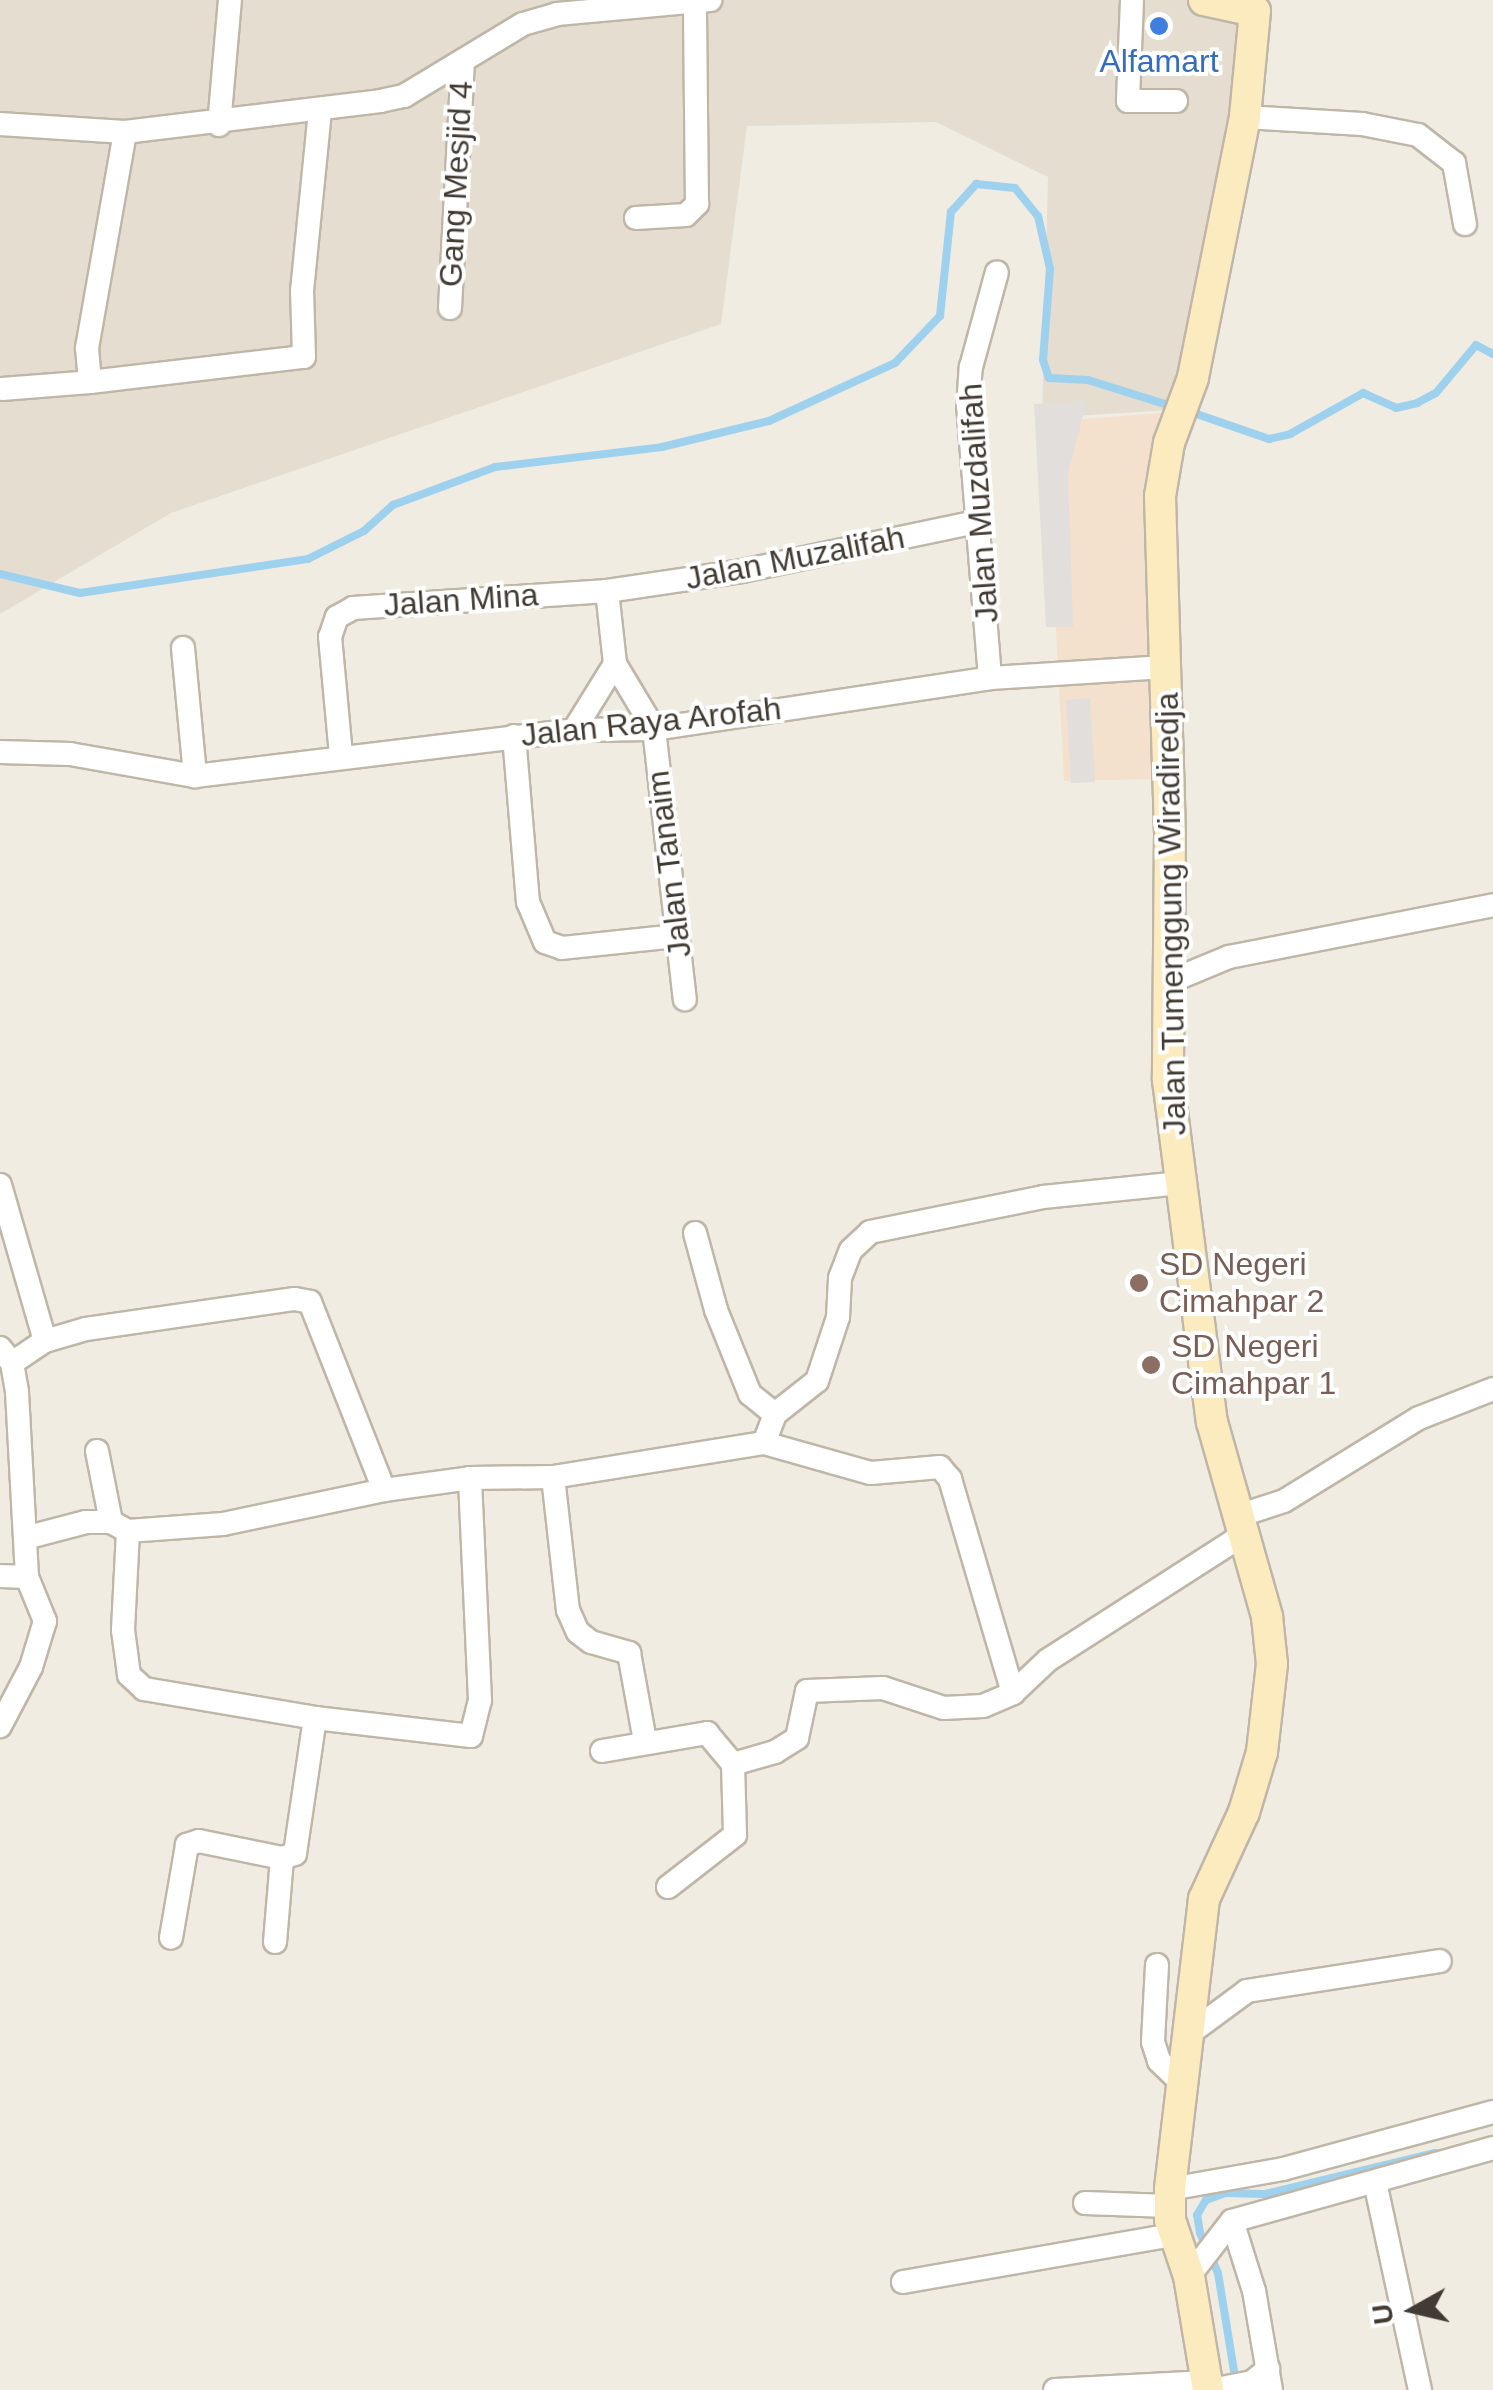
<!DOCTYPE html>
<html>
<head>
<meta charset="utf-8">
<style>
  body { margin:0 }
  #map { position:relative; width:1493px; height:2390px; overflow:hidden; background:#f1ece2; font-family:Helvetica,sans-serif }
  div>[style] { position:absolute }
  .residential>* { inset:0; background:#e5ddd0 }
  .commercial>* { inset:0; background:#f3e1cd }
  .parking>* { inset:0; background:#e1dedb }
  .stream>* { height:8px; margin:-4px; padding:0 4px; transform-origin:4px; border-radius:4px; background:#9ed1ee }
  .roads { filter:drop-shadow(2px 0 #bfb6a8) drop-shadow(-2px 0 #bfb6a8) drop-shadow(0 2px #bfb6a8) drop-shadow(0 -2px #bfb6a8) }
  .street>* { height:22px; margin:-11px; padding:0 11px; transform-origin:11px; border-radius:11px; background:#fff }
  .secondary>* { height:30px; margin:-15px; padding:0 15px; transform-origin:15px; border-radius:15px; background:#fdebc0 }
  .dots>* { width:28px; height:28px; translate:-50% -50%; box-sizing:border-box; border:5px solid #fff; border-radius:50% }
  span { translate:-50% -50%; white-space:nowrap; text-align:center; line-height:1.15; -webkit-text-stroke:8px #fff; paint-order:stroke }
  .shop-label { font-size:32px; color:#366cbe }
  .street-label { font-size:32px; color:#423b33 }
  .education-label { font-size:32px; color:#785e54 }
  .left { translate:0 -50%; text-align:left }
  .north { position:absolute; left:1363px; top:2260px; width:100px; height:100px; -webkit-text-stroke:8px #fff; paint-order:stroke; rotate:262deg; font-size:28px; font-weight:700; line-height:40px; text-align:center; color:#423b33 }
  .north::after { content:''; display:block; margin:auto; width:35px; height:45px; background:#423b33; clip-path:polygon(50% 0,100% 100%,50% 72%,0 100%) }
</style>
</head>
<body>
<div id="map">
  <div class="residential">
    <div style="clip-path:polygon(0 0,1262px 0,1185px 409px,1042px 418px,1048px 177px,936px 122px,747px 126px,721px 324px,171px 513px,0 614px)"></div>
  </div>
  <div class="commercial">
    <div style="clip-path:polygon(1187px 411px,1161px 528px,1159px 779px,1064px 781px,1045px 422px)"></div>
  </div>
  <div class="parking">
    <div style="clip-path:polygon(1087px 401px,1068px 473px,1073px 627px,1046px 627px,1034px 404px)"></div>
    <div style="clip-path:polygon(1090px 698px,1095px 782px,1071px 783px,1066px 700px)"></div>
  </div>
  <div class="stream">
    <div style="left:1188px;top:411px;width:86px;rotate:19.1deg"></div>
    <div style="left:1269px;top:439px;width:22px;rotate:-13deg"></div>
    <div style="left:1290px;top:434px;width:84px;rotate:-29.3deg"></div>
    <div style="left:1363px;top:393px;width:36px;rotate:24deg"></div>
    <div style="left:1396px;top:408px;width:22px;rotate:-13deg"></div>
    <div style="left:1417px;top:403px;width:21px;rotate:-28deg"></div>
    <div style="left:1436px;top:393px;width:62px;rotate:-50.2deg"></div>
    <div style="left:1476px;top:345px;width:19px;rotate:28deg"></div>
    <div style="left:0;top:574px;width:82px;rotate:13.4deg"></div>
    <div style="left:80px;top:593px;width:231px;rotate:-8.5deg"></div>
    <div style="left:308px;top:559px;width:63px;rotate:-26.6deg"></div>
    <div style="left:364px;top:531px;width:39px;rotate:-42deg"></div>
    <div style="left:393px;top:505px;width:109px;rotate:-20.4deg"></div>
    <div style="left:495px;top:467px;width:168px;rotate:-6.8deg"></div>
    <div style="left:662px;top:447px;width:110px;rotate:-13.7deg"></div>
    <div style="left:769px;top:421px;width:139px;rotate:-24.7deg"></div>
    <div style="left:895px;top:363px;width:65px;rotate:-46.2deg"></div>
    <div style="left:940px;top:316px;width:105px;rotate:-84deg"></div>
    <div style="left:951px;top:212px;width:38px;rotate:-48deg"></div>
    <div style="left:976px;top:184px;width:39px;rotate:6deg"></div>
    <div style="left:1015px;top:188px;width:36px;rotate:51deg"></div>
    <div style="left:1038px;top:216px;width:54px;rotate:77.2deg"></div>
    <div style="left:1050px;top:269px;width:91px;rotate:94.4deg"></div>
    <div style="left:1043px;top:360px;width:19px;rotate:72deg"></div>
    <div style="left:1049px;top:378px;width:39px;rotate:3deg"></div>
    <div style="left:1088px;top:380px;width:90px;rotate:17.4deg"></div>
    <div style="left:1236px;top:2383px;width:111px;rotate:-99.3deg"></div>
    <div style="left:1218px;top:2273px;width:44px;rotate:-114.2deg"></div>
    <div style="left:1200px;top:2233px;width:18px;rotate:-99deg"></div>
    <div style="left:1197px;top:2215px;width:17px;rotate:-59deg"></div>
    <div style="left:1206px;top:2200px;width:20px;rotate:-20deg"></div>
    <div style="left:1225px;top:2193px;width:40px;rotate:1.4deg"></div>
    <div style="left:1265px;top:2194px;width:175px;rotate:-13.6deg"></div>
  </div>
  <div class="roads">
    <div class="street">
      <div style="left:1132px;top:0;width:101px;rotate:92.3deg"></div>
      <div style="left:1128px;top:101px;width:48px"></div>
      <div style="left:1245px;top:117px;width:117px;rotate:3.4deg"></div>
      <div style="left:1362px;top:124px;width:57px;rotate:11.1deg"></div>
      <div style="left:1418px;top:135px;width:46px;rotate:37.9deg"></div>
      <div style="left:1454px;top:163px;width:62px;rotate:79.8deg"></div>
      <div style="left:0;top:124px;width:125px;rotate:3.7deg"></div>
      <div style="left:125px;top:132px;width:257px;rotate:-6.9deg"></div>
      <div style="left:380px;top:101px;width:25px;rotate:-12deg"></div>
      <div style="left:404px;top:96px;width:139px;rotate:-31.2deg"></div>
      <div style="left:523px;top:24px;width:35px;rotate:-16deg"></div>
      <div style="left:557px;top:14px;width:154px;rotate:-5.2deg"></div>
      <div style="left:219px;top:125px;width:125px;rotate:-85deg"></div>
      <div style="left:636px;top:218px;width:50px;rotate:-3.4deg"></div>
      <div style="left:686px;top:215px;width:16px;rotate:-45deg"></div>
      <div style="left:697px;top:204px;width:202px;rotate:-90.6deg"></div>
      <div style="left:450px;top:308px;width:247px;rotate:-87deg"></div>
      <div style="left:90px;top:382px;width:215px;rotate:-6.7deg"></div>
      <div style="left:304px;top:357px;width:66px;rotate:-91.7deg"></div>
      <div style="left:302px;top:291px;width:182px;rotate:-84.3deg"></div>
      <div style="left:2px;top:389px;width:88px;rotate:-4.5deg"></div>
      <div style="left:90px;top:382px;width:34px;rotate:-95deg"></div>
      <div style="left:87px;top:348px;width:219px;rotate:-80deg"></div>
      <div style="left:607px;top:591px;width:73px;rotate:83.7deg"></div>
      <div style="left:615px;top:664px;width:76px;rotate:59deg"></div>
      <div style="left:654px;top:729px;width:272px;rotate:83.5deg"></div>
      <div style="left:183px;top:648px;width:129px;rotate:84.6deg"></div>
      <div style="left:990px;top:678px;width:273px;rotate:-94.6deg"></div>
      <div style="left:968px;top:406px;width:39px;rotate:-86deg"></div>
      <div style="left:971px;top:367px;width:98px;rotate:-74.7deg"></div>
      <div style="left:574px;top:730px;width:78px;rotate:-58.2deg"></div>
      <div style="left:514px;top:736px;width:167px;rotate:85.2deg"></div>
      <div style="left:528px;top:902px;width:43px;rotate:67deg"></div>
      <div style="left:545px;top:942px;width:18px;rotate:19deg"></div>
      <div style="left:562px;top:948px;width:116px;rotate:-6deg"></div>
      <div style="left:0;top:752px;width:70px;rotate:1.6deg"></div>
      <div style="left:70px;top:754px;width:127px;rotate:10deg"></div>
      <div style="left:195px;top:776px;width:382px;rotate:-6.9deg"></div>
      <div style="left:574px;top:730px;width:80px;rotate:-0.7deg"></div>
      <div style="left:654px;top:729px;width:340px;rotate:-8.6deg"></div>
      <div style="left:990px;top:678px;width:176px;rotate:-3.6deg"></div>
      <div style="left:341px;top:755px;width:119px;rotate:-95.3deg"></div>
      <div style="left:330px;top:637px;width:21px;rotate:-71deg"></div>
      <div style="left:337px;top:617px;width:18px;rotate:-29deg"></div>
      <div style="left:353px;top:608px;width:255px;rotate:-3.8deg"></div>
      <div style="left:607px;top:591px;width:136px;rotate:-8.4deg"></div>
      <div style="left:742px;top:571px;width:244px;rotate:-11.8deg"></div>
      <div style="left:1171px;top:981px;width:63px;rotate:-22.5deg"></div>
      <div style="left:1229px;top:957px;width:269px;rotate:-11.1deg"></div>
      <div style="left:0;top:1185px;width:162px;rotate:73.9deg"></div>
      <div style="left:695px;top:1233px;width:80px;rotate:74.7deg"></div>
      <div style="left:716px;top:1310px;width:91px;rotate:68deg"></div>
      <div style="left:750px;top:1394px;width:32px;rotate:39deg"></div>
      <div style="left:0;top:1348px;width:19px;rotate:51deg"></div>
      <div style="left:12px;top:1363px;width:29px;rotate:80deg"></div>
      <div style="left:17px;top:1392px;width:185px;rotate:86.9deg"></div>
      <div style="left:27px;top:1577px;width:48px;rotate:67.8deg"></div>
      <div style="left:45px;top:1621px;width:48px;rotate:106.9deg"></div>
      <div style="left:31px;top:1667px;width:67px;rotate:117.7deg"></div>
      <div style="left:12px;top:1363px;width:40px;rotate:-34deg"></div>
      <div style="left:45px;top:1341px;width:43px;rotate:-16.3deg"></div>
      <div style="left:86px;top:1329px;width:211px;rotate:-8.2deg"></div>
      <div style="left:295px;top:1299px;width:15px;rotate:11deg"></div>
      <div style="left:310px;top:1302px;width:202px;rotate:68.5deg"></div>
      <div style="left:764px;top:1443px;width:111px;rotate:15.7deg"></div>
      <div style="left:871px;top:1473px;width:69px;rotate:-5deg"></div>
      <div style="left:940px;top:1467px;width:16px;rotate:50deg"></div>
      <div style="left:950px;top:1479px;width:223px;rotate:73.6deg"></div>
      <div style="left:97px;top:1451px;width:72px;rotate:78.8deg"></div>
      <div style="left:553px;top:1477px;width:134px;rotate:83.6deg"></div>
      <div style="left:568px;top:1610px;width:24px;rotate:66deg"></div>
      <div style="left:578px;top:1632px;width:16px;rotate:38deg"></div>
      <div style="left:591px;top:1642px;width:40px;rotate:16deg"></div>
      <div style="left:629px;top:1653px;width:89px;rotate:79.7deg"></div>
      <div style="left:1238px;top:1516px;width:48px;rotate:-18.1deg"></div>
      <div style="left:1284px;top:1501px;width:158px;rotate:-31.6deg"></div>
      <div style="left:1419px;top:1418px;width:79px;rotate:-21.4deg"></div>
      <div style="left:128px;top:1531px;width:99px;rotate:92.9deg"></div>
      <div style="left:123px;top:1630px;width:45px;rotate:82.4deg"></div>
      <div style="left:129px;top:1675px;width:21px;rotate:43deg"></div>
      <div style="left:144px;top:1689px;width:173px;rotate:9.6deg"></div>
      <div style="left:315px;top:1718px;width:137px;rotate:98.4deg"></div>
      <div style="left:295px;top:1854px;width:14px;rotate:163deg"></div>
      <div style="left:282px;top:1858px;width:85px;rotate:-168.4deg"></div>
      <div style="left:199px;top:1841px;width:13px;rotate:162deg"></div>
      <div style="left:187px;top:1845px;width:94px;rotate:99.8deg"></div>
      <div style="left:25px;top:1538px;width:63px;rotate:-14.7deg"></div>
      <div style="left:86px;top:1522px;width:25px"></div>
      <div style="left:111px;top:1522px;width:19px;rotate:28deg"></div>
      <div style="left:128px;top:1531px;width:95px;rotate:-4.2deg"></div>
      <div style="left:223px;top:1524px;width:165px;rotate:-11.9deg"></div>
      <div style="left:384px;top:1490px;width:87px;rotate:-7.9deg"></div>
      <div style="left:470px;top:1478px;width:83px;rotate:-0.7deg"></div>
      <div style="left:553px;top:1477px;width:214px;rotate:-9.2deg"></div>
      <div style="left:764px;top:1443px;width:31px;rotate:-69deg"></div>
      <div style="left:775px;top:1414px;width:53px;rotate:-38.2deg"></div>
      <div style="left:817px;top:1381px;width:67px;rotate:-71.8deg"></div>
      <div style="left:838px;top:1317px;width:39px;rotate:-87deg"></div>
      <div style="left:840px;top:1278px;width:30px;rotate:-69deg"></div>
      <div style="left:851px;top:1250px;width:26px;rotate:-43deg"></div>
      <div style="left:870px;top:1232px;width:177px;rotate:-11.4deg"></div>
      <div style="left:1043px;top:1197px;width:138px;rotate:-5.8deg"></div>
      <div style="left:0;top:1576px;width:27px;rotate:2deg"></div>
      <div style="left:315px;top:1718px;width:157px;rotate:6.6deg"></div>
      <div style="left:471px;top:1736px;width:37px;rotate:-76deg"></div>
      <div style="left:480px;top:1700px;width:222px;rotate:-92.6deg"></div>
      <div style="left:602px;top:1751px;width:107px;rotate:-9.7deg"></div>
      <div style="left:707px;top:1733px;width:40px;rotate:50deg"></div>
      <div style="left:733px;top:1764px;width:44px;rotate:-15.9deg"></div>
      <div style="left:775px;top:1752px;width:26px;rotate:-32deg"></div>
      <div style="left:797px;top:1738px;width:48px;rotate:-78deg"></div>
      <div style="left:807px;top:1691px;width:76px;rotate:-2.3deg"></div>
      <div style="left:883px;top:1688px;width:64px;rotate:18.2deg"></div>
      <div style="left:944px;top:1708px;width:39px;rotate:-3deg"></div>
      <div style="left:983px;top:1706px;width:33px;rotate:-23deg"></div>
      <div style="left:1013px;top:1693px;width:48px;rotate:-43.3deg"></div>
      <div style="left:1048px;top:1660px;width:232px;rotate:-32.7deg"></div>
      <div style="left:668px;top:1887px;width:85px;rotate:-37.8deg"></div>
      <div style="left:735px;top:1835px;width:71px;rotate:-91.6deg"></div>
      <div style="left:275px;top:1942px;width:84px;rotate:-85.2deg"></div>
      <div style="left:1157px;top:1965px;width:77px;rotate:93deg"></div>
      <div style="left:1153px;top:2042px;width:20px;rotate:72deg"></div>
      <div style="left:1159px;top:2061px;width:37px;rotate:44deg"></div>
      <div style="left:1186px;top:2036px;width:76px;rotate:-36.4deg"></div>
      <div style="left:1247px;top:1991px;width:195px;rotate:-8.8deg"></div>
      <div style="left:1375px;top:2182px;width:213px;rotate:77.8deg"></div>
      <div style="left:1170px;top:2189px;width:115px;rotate:-10deg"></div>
      <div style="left:1283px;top:2169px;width:218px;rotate:-15.2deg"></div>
      <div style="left:1085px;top:2203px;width:84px;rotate:2deg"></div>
      <div style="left:1189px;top:2276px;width:70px;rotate:-52deg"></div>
      <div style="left:903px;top:2282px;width:274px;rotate:-9.9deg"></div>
      <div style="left:1055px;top:2390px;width:152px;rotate:-3deg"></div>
      <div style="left:1211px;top:2390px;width:42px;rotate:-11deg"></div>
      <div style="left:1252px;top:2382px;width:21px;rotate:-39deg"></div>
      <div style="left:1271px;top:2390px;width:100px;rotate:-99.7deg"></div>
      <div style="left:1254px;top:2291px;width:73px;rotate:-107.4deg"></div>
      <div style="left:1232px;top:2221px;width:271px;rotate:-15.6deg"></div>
    </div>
    <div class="secondary">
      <div style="left:1204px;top:0;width:52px;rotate:12.2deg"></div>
      <div style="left:1255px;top:11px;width:106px;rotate:95.4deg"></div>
      <div style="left:1245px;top:117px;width:266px;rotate:101.3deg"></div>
      <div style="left:1193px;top:378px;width:69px;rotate:110.3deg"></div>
      <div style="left:1169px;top:443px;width:54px;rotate:99.6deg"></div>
      <div style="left:1160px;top:496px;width:338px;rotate:88.3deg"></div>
      <div style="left:1170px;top:834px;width:246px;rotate:90.5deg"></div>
      <div style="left:1168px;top:1080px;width:345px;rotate:82.7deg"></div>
      <div style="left:1212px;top:1422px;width:203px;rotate:74.2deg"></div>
      <div style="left:1267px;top:1617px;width:47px;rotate:83.9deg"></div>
      <div style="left:1272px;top:1664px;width:89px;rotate:96.5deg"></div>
      <div style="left:1262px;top:1752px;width:63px;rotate:106.7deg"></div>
      <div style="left:1244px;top:1812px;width:96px;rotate:114.7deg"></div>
      <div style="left:1204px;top:1899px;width:292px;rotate:96.7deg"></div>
      <div style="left:1170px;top:2189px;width:31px;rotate:90deg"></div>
      <div style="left:1170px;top:2220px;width:59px;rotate:71.3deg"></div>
      <div style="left:1189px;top:2276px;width:116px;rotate:80.5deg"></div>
    </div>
  </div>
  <div class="dots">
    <div style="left:1159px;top:26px;background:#3f7fe0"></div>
    <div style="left:1139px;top:1283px;background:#8d6e63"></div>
    <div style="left:1151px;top:1365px;background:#8d6e63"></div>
  </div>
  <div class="shop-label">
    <span style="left:1159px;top:61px">Alfamart</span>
  </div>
  <div class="street-label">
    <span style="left:456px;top:184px;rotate:-87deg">Gang Mesjid 4</span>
    <span style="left:979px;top:503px;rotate:-94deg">Jalan Muzdalifah</span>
    <span style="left:795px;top:558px;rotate:-11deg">Jalan Muzalifah</span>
    <span style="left:461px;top:600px;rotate:-4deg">Jalan Mina</span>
    <span style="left:651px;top:722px;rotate:-6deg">Jalan Raya Arofah</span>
    <span style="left:669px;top:864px;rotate:-97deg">Jalan Tanaim</span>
    <span style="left:1171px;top:914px;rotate:-91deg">Jalan Tumenggung Wiradiredja</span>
  </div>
  <div class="education-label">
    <span class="left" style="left:1159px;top:1283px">SD Negeri<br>Cimahpar 2</span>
    <span class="left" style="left:1171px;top:1365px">SD Negeri<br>Cimahpar 1</span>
  </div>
  <div class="north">U</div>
</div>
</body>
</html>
